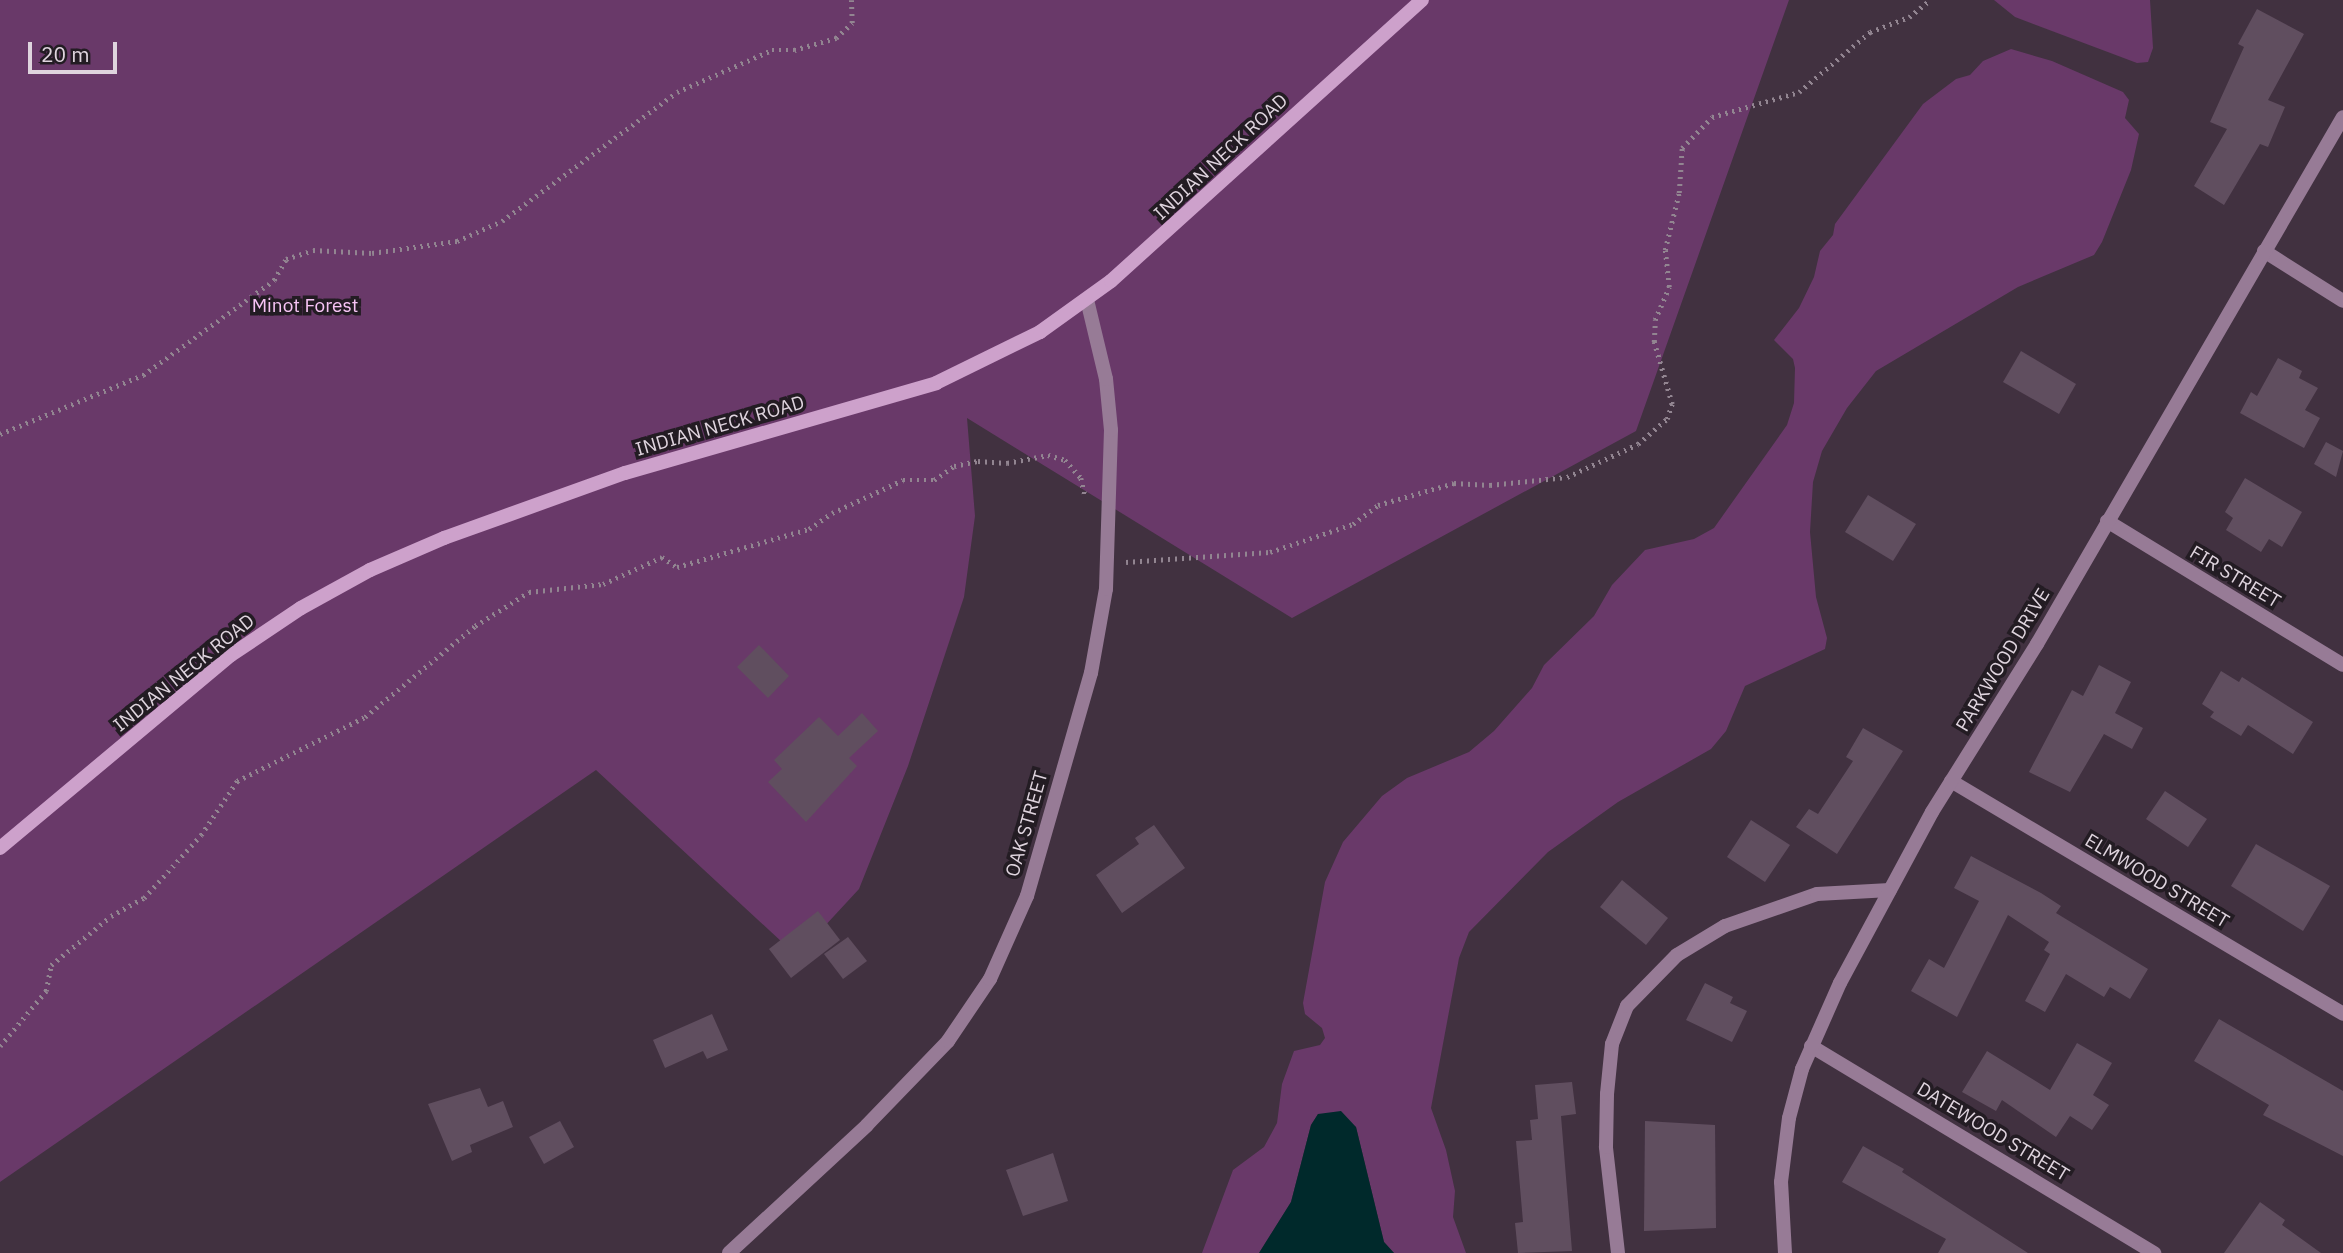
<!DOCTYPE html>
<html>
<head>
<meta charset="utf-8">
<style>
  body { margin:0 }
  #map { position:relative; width:2343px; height:1253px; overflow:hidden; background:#413140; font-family:"IBM Plex Sans",sans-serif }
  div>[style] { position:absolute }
  .green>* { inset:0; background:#693969 }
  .water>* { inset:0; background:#00292b }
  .building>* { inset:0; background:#604e5f }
  .path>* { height:4.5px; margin-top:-2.25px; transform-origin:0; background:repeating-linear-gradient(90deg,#928591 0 2px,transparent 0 7px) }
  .street>* { height:14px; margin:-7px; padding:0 7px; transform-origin:7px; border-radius:7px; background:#977b96 }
  .secondary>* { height:14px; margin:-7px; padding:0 7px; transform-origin:7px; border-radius:7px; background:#cda1cb }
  span { translate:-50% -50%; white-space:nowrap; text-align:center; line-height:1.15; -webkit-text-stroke:7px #231c23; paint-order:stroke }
  .street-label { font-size:19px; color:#dfd4de }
  .park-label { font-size:19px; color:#f7c4f5 }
  .scale { position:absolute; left:28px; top:42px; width:89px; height:32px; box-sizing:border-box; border:4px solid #dfd4de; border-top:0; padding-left:9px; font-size:21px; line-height:24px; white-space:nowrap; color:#dfd4de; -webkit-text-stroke:5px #231c23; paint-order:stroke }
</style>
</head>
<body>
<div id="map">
  <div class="green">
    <div style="clip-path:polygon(0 0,1789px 0,1636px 431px,1292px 618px,967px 418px,975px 516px,964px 597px,908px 766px,859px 889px,797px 956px,596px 770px,0 1182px)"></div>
    <div style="clip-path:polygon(1994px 0,2150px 0,2153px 48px,2148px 62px,2137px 63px,2015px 17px)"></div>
    <div style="clip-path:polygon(2011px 49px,2052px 61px,2123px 92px,2129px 100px,2125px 118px,2139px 134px,2131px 170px,2102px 242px,2094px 255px,2018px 287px,1876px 371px,1847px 408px,1822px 451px,1813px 482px,1810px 532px,1816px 597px,1827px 638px,1825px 649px,1745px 686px,1726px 731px,1711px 749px,1618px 802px,1548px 852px,1469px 932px,1459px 958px,1431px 1108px,1446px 1150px,1455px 1191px,1453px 1217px,1466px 1253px,1394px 1253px,1384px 1242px,1356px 1127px,1318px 1114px,1311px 1125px,1291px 1202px,1259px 1253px,1202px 1253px,1233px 1170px,1264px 1147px,1277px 1123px,1282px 1084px,1294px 1051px,1320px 1045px,1325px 1038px,1322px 1028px,1305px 1014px,1303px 1003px,1325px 882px,1343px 842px,1382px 796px,1407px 778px,1469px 752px,1494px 731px,1532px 688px,1544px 665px,1594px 616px,1612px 585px,1645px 550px,1694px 539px,1714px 528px,1787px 425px,1794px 403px,1795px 368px,1793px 359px,1774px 340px,1799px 308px,1814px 277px,1820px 251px,1833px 235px,1835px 224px,1923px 104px,1956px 79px,1970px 75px,1983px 61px)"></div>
  </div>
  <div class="water">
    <div style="clip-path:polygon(1341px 1111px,1356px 1127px,1384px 1242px,1394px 1253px,1259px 1253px,1291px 1202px,1311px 1125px,1318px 1114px)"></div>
  </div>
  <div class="building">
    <div style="clip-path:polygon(2257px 9px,2304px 34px,2268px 100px,2285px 107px,2268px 147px,2260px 144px,2224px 205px,2194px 186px,2227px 129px,2210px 122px,2244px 47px,2238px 44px)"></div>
    <div style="clip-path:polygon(2021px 351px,2076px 384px,2059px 414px,2003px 382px)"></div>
    <div style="clip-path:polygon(2278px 358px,2302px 371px,2299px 378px,2318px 388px,2305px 410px,2320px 418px,2304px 448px,2240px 413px,2251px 392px,2257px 396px)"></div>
    <div style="clip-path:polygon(2326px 442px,2343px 451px,2336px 477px,2314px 464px)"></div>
    <div style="clip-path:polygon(2245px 478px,2302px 512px,2282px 547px,2269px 539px,2261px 552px,2226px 530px,2233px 518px,2225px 512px)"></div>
    <div style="clip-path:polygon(1868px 495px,1916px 524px,1893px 561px,1845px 532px)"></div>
    <div style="clip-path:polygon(759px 645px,789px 676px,768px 698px,737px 667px)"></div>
    <div style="clip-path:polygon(2099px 665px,2131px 682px,2115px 713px,2143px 728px,2132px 749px,2104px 734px,2070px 792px,2029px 772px,2072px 690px,2083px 696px)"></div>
    <div style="clip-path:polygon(2221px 671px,2239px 682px,2242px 677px,2313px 722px,2293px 754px,2248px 725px,2241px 736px,2210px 717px,2214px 712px,2202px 704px)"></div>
    <div style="clip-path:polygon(862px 713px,878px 731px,849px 758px,857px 766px,806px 822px,768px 782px,782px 769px,774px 760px,819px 717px,838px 736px)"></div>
    <div style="clip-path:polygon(1863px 728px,1903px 751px,1837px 854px,1796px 827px,1809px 809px,1818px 814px,1853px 761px,1846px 757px)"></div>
    <div style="clip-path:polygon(2165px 791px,2207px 819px,2188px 847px,2146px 819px)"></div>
    <div style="clip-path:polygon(1751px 820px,1790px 845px,1765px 882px,1727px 857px)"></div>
    <div style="clip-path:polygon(1154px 825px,1185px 868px,1122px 913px,1096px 875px,1139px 844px,1135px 838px)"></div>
    <div style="clip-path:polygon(2256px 844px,2330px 886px,2303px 931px,2231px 886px)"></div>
    <div style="clip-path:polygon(1971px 856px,2041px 893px,2061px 906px,2056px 913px,2148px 969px,2130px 999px,2110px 987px,2104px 997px,2066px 974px,2045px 1012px,2025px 1001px,2050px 954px,2044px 950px,2049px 942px,2008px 915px,1957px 1017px,1911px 991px,1929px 959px,1944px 968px,1979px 901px,1954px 888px)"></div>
    <div style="clip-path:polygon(1622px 880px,1668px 918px,1646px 945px,1600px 907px)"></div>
    <div style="clip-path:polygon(818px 911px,840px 940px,791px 978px,769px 949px)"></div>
    <div style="clip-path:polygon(848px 937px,867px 961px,843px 979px,824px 954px)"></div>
    <div style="clip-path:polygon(1705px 983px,1733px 997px,1730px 1003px,1747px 1011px,1732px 1042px,1686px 1020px)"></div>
    <div style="clip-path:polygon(712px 1014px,728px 1050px,707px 1059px,703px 1051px,665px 1068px,653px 1040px)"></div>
    <div style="clip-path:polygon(2219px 1019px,2343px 1091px,2343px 1156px,2263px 1115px,2269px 1105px,2194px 1061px)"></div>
    <div style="clip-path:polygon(2077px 1043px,2112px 1063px,2093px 1095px,2109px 1105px,2092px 1130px,2070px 1116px,2056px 1137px,2002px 1100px,1996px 1111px,1962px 1092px,1987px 1051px,2050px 1090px)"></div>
    <div style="clip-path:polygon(1572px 1082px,1576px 1114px,1561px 1116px,1572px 1251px,1518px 1253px,1515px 1223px,1523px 1222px,1516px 1141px,1532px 1140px,1530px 1120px,1538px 1119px,1535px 1085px)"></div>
    <div style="clip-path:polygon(480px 1088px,488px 1107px,503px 1101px,513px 1127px,470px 1145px,472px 1152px,452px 1161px,428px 1104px)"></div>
    <div style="clip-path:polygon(560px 1121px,574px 1147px,544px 1164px,529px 1137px)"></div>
    <div style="clip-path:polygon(1645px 1121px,1715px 1125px,1716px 1228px,1644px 1231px)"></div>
    <div style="clip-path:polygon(1863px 1146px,1904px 1169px,1902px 1172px,2028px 1253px,1938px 1253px,1946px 1239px,1842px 1182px)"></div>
    <div style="clip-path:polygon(1053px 1153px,1068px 1201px,1023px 1216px,1006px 1170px)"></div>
    <div style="clip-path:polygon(2260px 1202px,2285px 1220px,2282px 1225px,2321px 1253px,2224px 1253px)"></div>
  </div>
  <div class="path">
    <div style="left:0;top:434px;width:155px;rotate:-22.4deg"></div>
    <div style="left:143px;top:375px;width:162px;rotate:-35.9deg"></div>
    <div style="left:274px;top:280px;width:24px;rotate:-60deg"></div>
    <div style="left:286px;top:259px;width:28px;rotate:-18deg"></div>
    <div style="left:313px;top:250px;width:59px;rotate:2.9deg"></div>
    <div style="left:372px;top:253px;width:86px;rotate:-8deg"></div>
    <div style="left:457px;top:241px;width:49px;rotate:-24deg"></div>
    <div style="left:502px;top:221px;width:217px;rotate:-36.4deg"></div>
    <div style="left:677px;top:92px;width:104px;rotate:-23.9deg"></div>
    <div style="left:772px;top:50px;width:22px"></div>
    <div style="left:794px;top:50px;width:44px;rotate:-15.9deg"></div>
    <div style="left:836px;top:38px;width:22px;rotate:-43deg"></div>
    <div style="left:852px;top:23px;width:23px;rotate:-92deg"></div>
    <div style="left:1126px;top:562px;width:144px;rotate:-4deg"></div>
    <div style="left:1270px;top:552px;width:88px;rotate:-18.6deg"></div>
    <div style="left:1353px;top:524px;width:31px;rotate:-37deg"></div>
    <div style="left:1378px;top:505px;width:79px;rotate:-16.1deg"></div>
    <div style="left:1454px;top:483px;width:36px;rotate:3deg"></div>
    <div style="left:1490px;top:485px;width:77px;rotate:-5.9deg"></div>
    <div style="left:1567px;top:477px;width:78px;rotate:-24.9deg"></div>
    <div style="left:1638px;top:444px;width:38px;rotate:-41deg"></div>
    <div style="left:1667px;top:419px;width:16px;rotate:-72deg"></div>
    <div style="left:1672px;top:404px;width:65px;rotate:-106.2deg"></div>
    <div style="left:1654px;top:342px;width:22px;rotate:-87deg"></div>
    <div style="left:1655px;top:320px;width:36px;rotate:-67deg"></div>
    <div style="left:1669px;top:287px;width:37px;rotate:-96deg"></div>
    <div style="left:1665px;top:250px;width:59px;rotate:-76.2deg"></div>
    <div style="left:1679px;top:193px;width:45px;rotate:-86.2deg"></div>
    <div style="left:1682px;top:148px;width:43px;rotate:-45.9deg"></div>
    <div style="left:1712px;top:117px;width:91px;rotate:-16deg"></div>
    <div style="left:1799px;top:92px;width:93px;rotate:-40.2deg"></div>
    <div style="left:1870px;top:32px;width:42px;rotate:-21deg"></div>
    <div style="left:1909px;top:17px;width:27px;rotate:-39deg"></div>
    <div style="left:0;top:1046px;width:72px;rotate:-50.1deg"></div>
    <div style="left:46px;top:991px;width:26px;rotate:-79deg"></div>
    <div style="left:51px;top:965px;width:77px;rotate:-39.2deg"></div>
    <div style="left:111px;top:916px;width:38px;rotate:-29deg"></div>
    <div style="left:144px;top:898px;width:85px;rotate:-47.9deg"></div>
    <div style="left:201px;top:835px;width:65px;rotate:-56.3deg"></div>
    <div style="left:237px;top:781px;width:143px;rotate:-26.6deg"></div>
    <div style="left:365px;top:717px;width:143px;rotate:-39.6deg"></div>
    <div style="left:475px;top:626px;width:64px;rotate:-32.2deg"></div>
    <div style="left:529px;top:592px;width:74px;rotate:-6.2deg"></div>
    <div style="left:603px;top:584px;width:65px;rotate:-24.6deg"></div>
    <div style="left:662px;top:557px;width:18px;rotate:34deg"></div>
    <div style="left:677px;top:567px;width:137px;rotate:-16.1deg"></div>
    <div style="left:809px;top:529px;width:28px;rotate:-35deg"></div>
    <div style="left:832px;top:513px;width:78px;rotate:-24.9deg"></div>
    <div style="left:903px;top:480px;width:31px"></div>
    <div style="left:934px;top:480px;width:24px;rotate:-35deg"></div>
    <div style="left:954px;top:466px;width:25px;rotate:-12deg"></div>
    <div style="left:978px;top:461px;width:29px;rotate:4deg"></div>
    <div style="left:1007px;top:463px;width:42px;rotate:-11deg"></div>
    <div style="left:1048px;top:455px;width:18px;rotate:16deg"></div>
    <div style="left:1065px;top:460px;width:24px;rotate:48deg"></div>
    <div style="left:1081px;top:478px;width:18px;rotate:77deg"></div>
  </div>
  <div class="street">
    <div style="left:2264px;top:251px;width:93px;rotate:32.3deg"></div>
    <div style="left:2107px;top:521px;width:276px;rotate:31.4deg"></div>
    <div style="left:1951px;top:781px;width:456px;rotate:30.7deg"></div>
    <div style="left:1811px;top:1046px;width:401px;rotate:31.1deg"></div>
    <div style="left:729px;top:1253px;width:188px;rotate:-42.8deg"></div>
    <div style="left:867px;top:1125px;width:117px;rotate:-46deg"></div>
    <div style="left:948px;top:1041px;width:75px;rotate:-55.9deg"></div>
    <div style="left:990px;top:979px;width:91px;rotate:-66deg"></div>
    <div style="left:1027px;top:896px;width:232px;rotate:-74deg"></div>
    <div style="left:1091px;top:673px;width:85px;rotate:-79.9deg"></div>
    <div style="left:1106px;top:589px;width:159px;rotate:-88.2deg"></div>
    <div style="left:1111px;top:430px;width:51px;rotate:-95.6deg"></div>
    <div style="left:1106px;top:379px;width:81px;rotate:-103.5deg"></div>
    <div style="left:1618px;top:1253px;width:107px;rotate:-96.5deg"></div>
    <div style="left:1606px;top:1147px;width:53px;rotate:-88.9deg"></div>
    <div style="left:1607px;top:1094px;width:50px;rotate:-84.3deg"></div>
    <div style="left:1612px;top:1044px;width:41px;rotate:-68.5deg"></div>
    <div style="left:1627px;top:1006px;width:71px;rotate:-45.6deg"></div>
    <div style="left:1677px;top:955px;width:56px;rotate:-31.1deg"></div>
    <div style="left:1725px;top:926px;width:97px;rotate:-19.2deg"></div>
    <div style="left:1817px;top:894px;width:73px;rotate:-3.1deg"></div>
    <div style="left:1785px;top:1253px;width:71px;rotate:-93.2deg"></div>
    <div style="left:1781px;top:1182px;width:64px;rotate:-82.9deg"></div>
    <div style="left:1789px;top:1118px;width:51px;rotate:-75.1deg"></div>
    <div style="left:1802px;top:1069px;width:94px;rotate:-66.2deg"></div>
    <div style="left:1840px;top:983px;width:194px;rotate:-61.7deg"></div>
    <div style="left:1932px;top:812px;width:198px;rotate:-58deg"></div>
    <div style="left:2037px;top:644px;width:609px;rotate:-59.86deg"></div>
  </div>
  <div class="secondary">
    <div style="left:0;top:848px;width:301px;rotate:-39.9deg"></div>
    <div style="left:231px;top:655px;width:84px;rotate:-33.9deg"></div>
    <div style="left:301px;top:608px;width:79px;rotate:-28.8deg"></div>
    <div style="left:370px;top:570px;width:81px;rotate:-23.4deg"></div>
    <div style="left:444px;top:538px;width:192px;rotate:-19.8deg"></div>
    <div style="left:625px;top:473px;width:324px;rotate:-16.1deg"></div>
    <div style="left:936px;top:383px;width:116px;rotate:-26.1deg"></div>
    <div style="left:1040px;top:332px;width:87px;rotate:-35.7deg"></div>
    <div style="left:1111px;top:281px;width:419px;rotate:-42.1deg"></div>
  </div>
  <div class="street-label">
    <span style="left:1221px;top:157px;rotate:-43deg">INDIAN NECK ROAD</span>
    <span style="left:720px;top:426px;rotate:-16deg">INDIAN NECK ROAD</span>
    <span style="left:2235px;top:577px;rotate:31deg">FIR STREET</span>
    <span style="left:2003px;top:660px;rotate:-59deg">PARKWOOD DRIVE</span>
    <span style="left:184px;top:673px;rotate:-39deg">INDIAN NECK ROAD</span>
    <span style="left:1027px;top:824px;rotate:-74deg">OAK STREET</span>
    <span style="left:2157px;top:881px;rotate:31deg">ELMWOOD STREET</span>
    <span style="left:1993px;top:1132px;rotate:31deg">DATEWOOD STREET</span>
  </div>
  <div class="park-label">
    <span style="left:305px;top:306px">Minot Forest</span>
  </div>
  <div class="scale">20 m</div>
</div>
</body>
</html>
